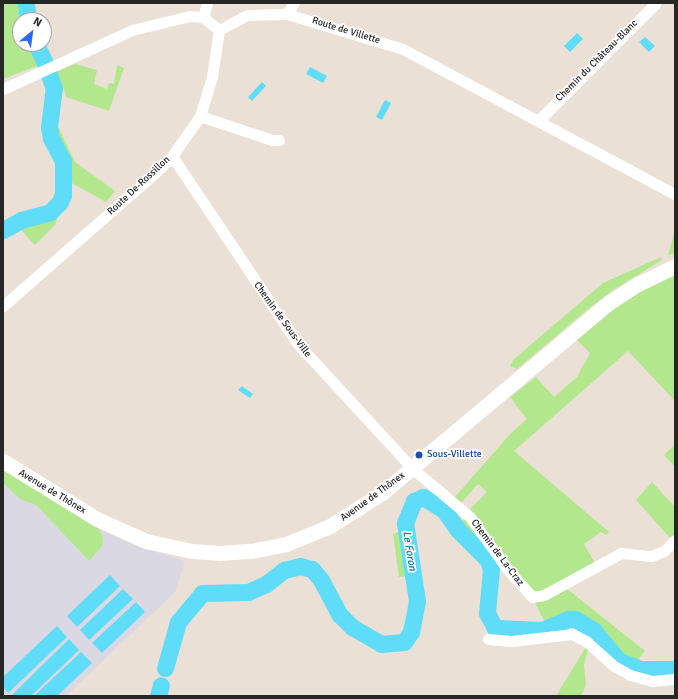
<!DOCTYPE html>
<html>
<head>
<meta charset="utf-8">
<style>
  body { margin:0 }
  #map { position:relative; width:678px; height:699px; overflow:hidden; background:#ebe0d6; font-family:Signika,sans-serif }
  div>[style] { position:absolute }
  .industrial>* { inset:0; background:#dad8e2 }
  .green>* { inset:0; background:#b3e78d }
  .water>* { inset:0; background:#5fdcf7 }
  .river>* { height:17px; margin:-8.5px; padding:0 8.5px; transform-origin:8.5px; border-radius:8.5px; background:#5fdcf7 }
  .street>* { height:11px; margin:-5.5px; padding:0 5.5px; transform-origin:5.5px; border-radius:5.5px; background:#fff }
  .secondary>* { height:15px; margin:-7.5px; padding:0 7.5px; transform-origin:7.5px; border-radius:7.5px; background:#fff }
  .dots>* { width:11px; height:11px; translate:-50% -50%; box-sizing:border-box; border:2px solid #fff; border-radius:50% }
  span { translate:-50% -50%; white-space:nowrap; text-align:center; line-height:1.15; -webkit-text-stroke:3.5px #fff; paint-order:stroke }
  .street-label { font-size:10px; color:#262626 }
  .transit-label { font-size:10px; color:#164399 }
  .left { translate:0 -50%; text-align:left }
  .water-label { font-size:11px; color:#03769e; font-style:italic }
  .frame { position:absolute; inset:0; border:4px solid #262626; pointer-events:none }
  .north { position:absolute; left:12px; top:12px; width:40px; height:40px; box-sizing:border-box; background:#fff; border:1px solid #a8a8a8; border-radius:50%; rotate:29deg; font-size:11px; font-weight:700; line-height:16px; text-align:center; color:#262626 }
  .north::after { content:''; display:block; margin:auto; width:14px; height:18px; background:#2f68ff; clip-path:polygon(50% 0,100% 100%,50% 72%,0 100%) }
</style>
</head>
<body>
<div id="map">
  <div class="industrial">
    <div style="clip-path:polygon(3px 483px,20px 499px,36px 505px,89px 561px,103px 537px,98px 528px,134px 545px,185px 561px,176px 591px,66px 696px,3px 696px)"></div>
  </div>
  <div class="green">
    <div style="clip-path:polygon(3px 3px,34px 3px,30px 18px,20px 20px,20px 44px,33px 44px,45px 63px,3px 79px)"></div>
    <div style="clip-path:polygon(75px 64px,97px 70px,94px 84px,107px 89px,109px 83px,114px 84px,117px 65px,124px 68px,109px 111px,66px 97px,64px 89px,57px 91px,54px 73px)"></div>
    <div style="clip-path:polygon(56px 122px,75px 162px,115px 191px,106px 202px,70px 182px,55px 225px,35px 245px,21px 230px,3px 235px,3px 223px,44px 220px,60px 179px,46px 125px)"></div>
    <div style="clip-path:polygon(675px 230px,675px 253px,668px 255px)"></div>
    <div style="clip-path:polygon(661px 257px,662px 260px,613px 290px,588px 309px,517px 369px,510px 366px,514px 359px,603px 283px)"></div>
    <div style="clip-path:polygon(675px 274px,675px 401px,628px 351px,514px 451px,609px 532px,606px 535px,601px 532px,584px 544px,595px 563px,537px 593px,529px 590px,470px 509px,487px 492px,478px 484px,461px 503px,454px 498px,511px 433px,527px 419px,510px 397px,536px 377px,554px 397px,577px 377px,590px 353px,576px 339px,617px 306px,652px 284px)"></div>
    <div style="clip-path:polygon(673px 446px,675px 448px,675px 467px,664px 455px)"></div>
    <div style="clip-path:polygon(3px 467px,98px 528px,103px 537px,102px 546px,89px 561px,36px 505px,20px 499px,3px 483px)"></div>
    <div style="clip-path:polygon(652px 482px,675px 507px,675px 535px,670px 538px,636px 500px)"></div>
    <div style="clip-path:polygon(467px 517px,495px 557px,491px 560px,458px 524px)"></div>
    <div style="clip-path:polygon(405px 530px,414px 575px,399px 577px,393px 534px)"></div>
    <div style="clip-path:polygon(566px 588px,645px 651px,635px 664px,617px 655px,595px 624px,586px 618px,568px 614px,546px 624px,534px 601px)"></div>
    <div style="clip-path:polygon(586px 647px,588px 650px,584px 664px,586px 685px,581px 696px,556px 696px)"></div>
  </div>
  <div class="water">
    <div style="clip-path:polygon(577px 33px,583px 39px,570px 52px,564px 46px)"></div>
    <div style="clip-path:polygon(645px 37px,655px 46px,649px 52px,639px 42px)"></div>
    <div style="clip-path:polygon(310px 67px,327px 76px,323px 83px,306px 74px)"></div>
    <div style="clip-path:polygon(262px 82px,266px 86px,252px 101px,248px 97px)"></div>
    <div style="clip-path:polygon(385px 100px,391px 103px,382px 120px,376px 117px)"></div>
    <div style="clip-path:polygon(242px 386px,253px 394px,250px 398px,238px 390px)"></div>
    <div style="clip-path:polygon(110px 575px,120px 586px,77px 627px,67px 616px)"></div>
    <div style="clip-path:polygon(123px 589px,133px 599px,89px 640px,80px 630px)"></div>
    <div style="clip-path:polygon(136px 602px,145px 612px,102px 653px,92px 643px)"></div>
    <div style="clip-path:polygon(57px 626px,67px 637px,8px 693px,3px 687px,3px 677px)"></div>
    <div style="clip-path:polygon(69px 639px,79px 650px,31px 696px,11px 696px)"></div>
    <div style="clip-path:polygon(81px 652px,92px 663px,57px 696px,34px 696px)"></div>
  </div>
  <div class="river">
    <div style="left:26px;top:3px;width:17px;rotate:83deg"></div>
    <div style="left:3px;top:230px;width:21px;rotate:-29deg"></div>
    <div style="left:21px;top:220px;width:30px;rotate:-15deg"></div>
    <div style="left:50px;top:212px;width:14px;rotate:-45deg"></div>
    <div style="left:60px;top:202px;width:8px;rotate:-67deg"></div>
    <div style="left:63px;top:195px;width:34px;rotate:-90deg"></div>
    <div style="left:63px;top:161px;width:26px;rotate:-118deg"></div>
    <div style="left:51px;top:138px;width:11px;rotate:-100deg"></div>
    <div style="left:49px;top:127px;width:38px;rotate:-83deg"></div>
    <div style="left:54px;top:89px;width:28px;rotate:-109deg"></div>
    <div style="left:45px;top:63px;width:21px;rotate:-115deg"></div>
    <div style="left:165px;top:668px;width:48px;rotate:-74.2deg"></div>
    <div style="left:178px;top:622px;width:38px;rotate:-50deg"></div>
    <div style="left:202px;top:593px;width:46px;rotate:-1.2deg"></div>
    <div style="left:248px;top:592px;width:20px;rotate:-24deg"></div>
    <div style="left:266px;top:584px;width:23px;rotate:-38deg"></div>
    <div style="left:284px;top:570px;width:16px;rotate:-14deg"></div>
    <div style="left:300px;top:566px;width:12px;rotate:14deg"></div>
    <div style="left:312px;top:569px;width:14px;rotate:51deg"></div>
    <div style="left:321px;top:580px;width:40px;rotate:62deg"></div>
    <div style="left:340px;top:615px;width:17px;rotate:45deg"></div>
    <div style="left:352px;top:627px;width:34px;rotate:30deg"></div>
    <div style="left:381px;top:644px;width:23px;rotate:-5deg"></div>
    <div style="left:404px;top:642px;width:12px;rotate:-55deg"></div>
    <div style="left:411px;top:632px;width:32px;rotate:-79deg"></div>
    <div style="left:417px;top:601px;width:79px;rotate:-98.7deg"></div>
    <div style="left:405px;top:523px;width:24px;rotate:-68deg"></div>
    <div style="left:414px;top:501px;width:10px;rotate:-24deg"></div>
    <div style="left:423px;top:497px;width:25px;rotate:32deg"></div>
    <div style="left:444px;top:510px;width:24px;rotate:55deg"></div>
    <div style="left:458px;top:530px;width:42px;rotate:45deg"></div>
    <div style="left:488px;top:560px;width:9px;rotate:72deg"></div>
    <div style="left:491px;top:569px;width:44px;rotate:95.2deg"></div>
    <div style="left:487px;top:613px;width:17px;rotate:62deg"></div>
    <div style="left:495px;top:628px;width:47px;rotate:2.4deg"></div>
    <div style="left:542px;top:630px;width:28px;rotate:-23deg"></div>
    <div style="left:568px;top:619px;width:7px"></div>
    <div style="left:575px;top:619px;width:21px;rotate:31deg"></div>
    <div style="left:593px;top:630px;width:40px;rotate:50deg"></div>
    <div style="left:619px;top:661px;width:23px;rotate:20deg"></div>
    <div style="left:641px;top:669px;width:34px"></div>
    <div style="left:158px;top:696px;width:11px;rotate:-75deg"></div>
  </div>
  <div class="street">
    <div style="left:287px;top:14px;width:13px;rotate:-58deg"></div>
    <div style="left:203px;top:17px;width:15px;rotate:-74deg"></div>
    <div style="left:219px;top:30px;width:32px;rotate:-28deg"></div>
    <div style="left:247px;top:15px;width:40px;rotate:-1.4deg"></div>
    <div style="left:287px;top:14px;width:121px;rotate:16.8deg"></div>
    <div style="left:403px;top:49px;width:308px;rotate:28.1deg"></div>
    <div style="left:3px;top:89px;width:142px;rotate:-24.6deg"></div>
    <div style="left:132px;top:30px;width:60px;rotate:-13.6deg"></div>
    <div style="left:190px;top:16px;width:13px;rotate:4deg"></div>
    <div style="left:203px;top:17px;width:21px;rotate:39deg"></div>
    <div style="left:200px;top:116px;width:76px;rotate:18.4deg"></div>
    <div style="left:272px;top:140px;width:7px"></div>
    <div style="left:539px;top:120px;width:165px;rotate:-45deg"></div>
    <div style="left:172px;top:156px;width:225px;rotate:56.2deg"></div>
    <div style="left:297px;top:343px;width:170px;rotate:47.4deg"></div>
    <div style="left:412px;top:468px;width:76px;rotate:40.2deg"></div>
    <div style="left:470px;top:517px;width:65px;rotate:54.4deg"></div>
    <div style="left:508px;top:570px;width:36px;rotate:48deg"></div>
    <div style="left:532px;top:597px;width:12px;rotate:-9deg"></div>
    <div style="left:544px;top:595px;width:88px;rotate:-28.6deg"></div>
    <div style="left:621px;top:553px;width:30px;rotate:6deg"></div>
    <div style="left:651px;top:556px;width:14px;rotate:-21deg"></div>
    <div style="left:664px;top:551px;width:16px;rotate:-45deg"></div>
    <div style="left:3px;top:306px;width:201px;rotate:-41.2deg"></div>
    <div style="left:154px;top:174px;width:25px;rotate:-45deg"></div>
    <div style="left:172px;top:156px;width:49px;rotate:-55deg"></div>
    <div style="left:200px;top:116px;width:41px;rotate:-72.9deg"></div>
    <div style="left:212px;top:77px;width:48px;rotate:-81.5deg"></div>
    <div style="left:488px;top:639px;width:23px;rotate:5deg"></div>
    <div style="left:511px;top:641px;width:61px;rotate:-6.5deg"></div>
    <div style="left:572px;top:634px;width:16px;rotate:27deg"></div>
    <div style="left:586px;top:641px;width:38px;rotate:42deg"></div>
    <div style="left:614px;top:666px;width:18px;rotate:29deg"></div>
    <div style="left:630px;top:675px;width:23px;rotate:15deg"></div>
    <div style="left:652px;top:681px;width:23px;rotate:-5deg"></div>
  </div>
  <div class="secondary">
    <div style="left:3px;top:461px;width:110px;rotate:31.7deg"></div>
    <div style="left:97px;top:519px;width:54px;rotate:24.2deg"></div>
    <div style="left:146px;top:541px;width:47px;rotate:12.3deg"></div>
    <div style="left:192px;top:551px;width:27px;rotate:4deg"></div>
    <div style="left:219px;top:553px;width:32px;rotate:-4deg"></div>
    <div style="left:251px;top:551px;width:36px;rotate:-11deg"></div>
    <div style="left:286px;top:544px;width:48px;rotate:-22.2deg"></div>
    <div style="left:330px;top:526px;width:62px;rotate:-32.4deg"></div>
    <div style="left:382px;top:493px;width:297px;rotate:-40deg"></div>
    <div style="left:610px;top:302px;width:33px;rotate:-33deg"></div>
    <div style="left:638px;top:284px;width:41px;rotate:-25.9deg"></div>
  </div>
  <div class="dots">
    <div style="left:419px;top:455px;background:#1a4fb4"></div>
  </div>
  <div class="street-label">
    <span style="left:346px;top:31px;rotate:17deg">Route de Villette</span>
    <span style="left:597px;top:61px;rotate:-45deg">Chemin du Château-Blanc</span>
    <span style="left:139px;top:186px;rotate:-43deg">Route De-Rossillon</span>
    <span style="left:282px;top:320px;rotate:54deg">Chemin de Sous-Ville</span>
    <span style="left:52px;top:492px;rotate:31deg">Avenue de Thônex</span>
    <span style="left:373px;top:497px;rotate:-36deg">Avenue de Thônex</span>
    <span style="left:497px;top:553px;rotate:53deg">Chemin de La-Craz</span>
  </div>
  <div class="transit-label">
    <span class="left" style="left:427px;top:455px">Sous-Villette</span>
  </div>
  <div class="water-label">
    <span style="left:409px;top:551px;rotate:81deg">Le Foron</span>
  </div>
  <div class="frame"></div>
  <div class="north">N</div>
</div>
</body>
</html>
